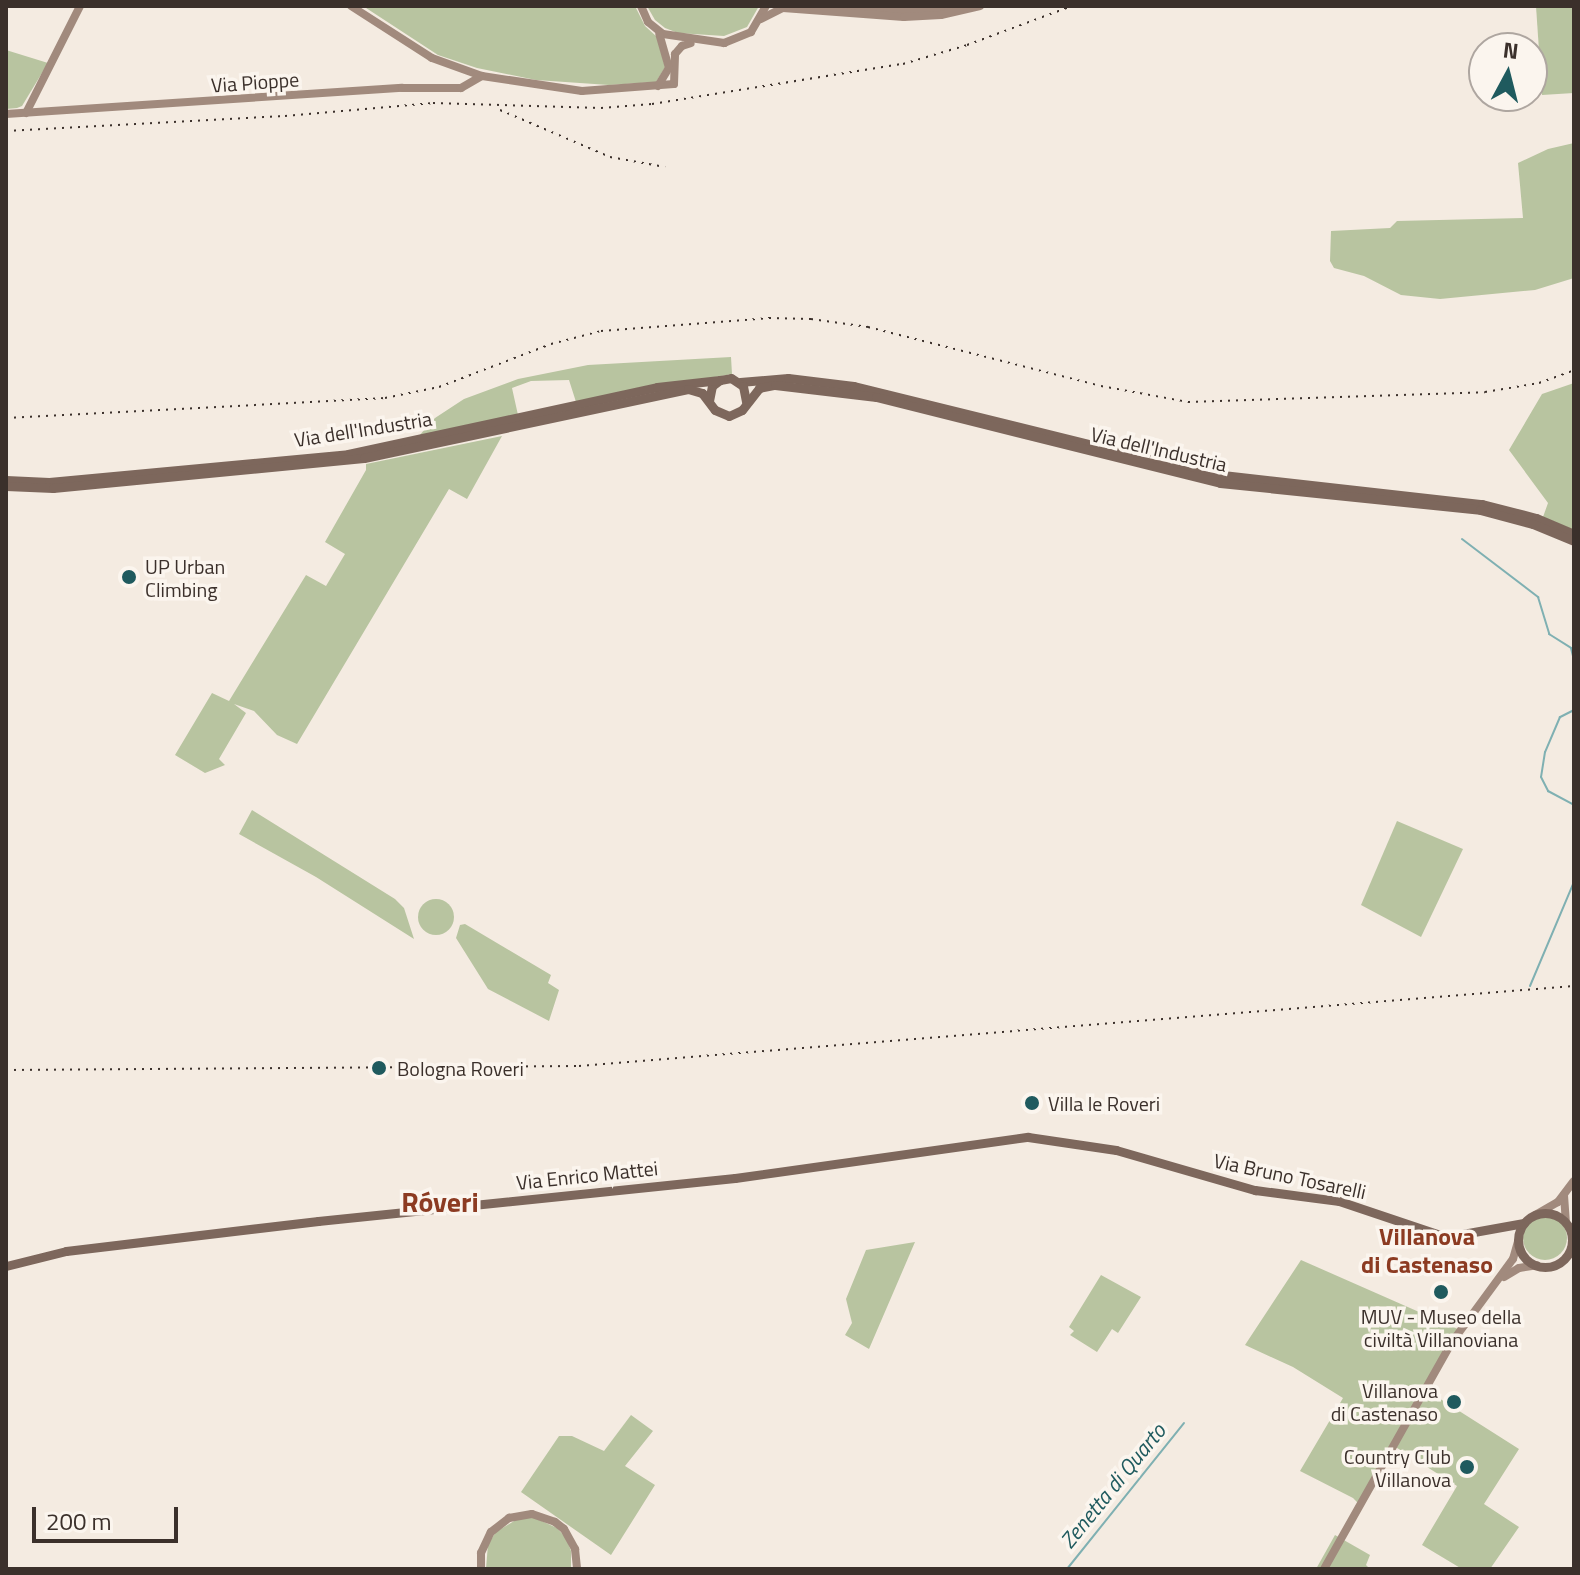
<!DOCTYPE html>
<html>
<head>
<meta charset="utf-8">
<style>
  body { margin:0 }
  #map { position:relative; width:1580px; height:1575px; overflow:hidden; background:#f4ebe1; font-family:"Titillium Web",sans-serif }
  div>[style] { position:absolute }
  .green>* { inset:0; background:#b8c4a0 }
  .round { border-radius:50% }
  .stream>* { height:2px; margin:-1px; padding:0 1px; transform-origin:1px; border-radius:1px; background:#7fb0b2 }
  .secondary>* { height:8px; margin:-4px; padding:0 4px; transform-origin:4px; border-radius:4px; background:#a18a7d }
  .primary>* { height:9px; margin:-4.5px; padding:0 4.5px; transform-origin:4.5px; border-radius:4.5px; background:#7d675c }
  .primary>.ring { margin:-4.5px; padding:0; box-sizing:content-box; background:none; border:9px solid #7d675c; border-radius:50% }
  .rail>* { height:2px; margin-top:-1px; transform-origin:0; background:repeating-linear-gradient(90deg,#3b302b 0 2px,transparent 0 8px) }
  .dots>* { width:22px; height:22px; translate:-50% -50%; box-sizing:border-box; border:4px solid #fbf5ee; border-radius:50% }
  span { translate:-50% -50%; white-space:nowrap; text-align:center; line-height:1.15; -webkit-text-stroke:7px #fbf5ee; paint-order:stroke }
  .street-label { font-size:20px; color:#3b302b }
  .poi-label { font-size:20px; color:#3b302b }
  .left { translate:0 -50%; text-align:left }
  .right { translate:-100% -50%; text-align:right }
  .water-label { font-size:22px; color:#1f5a5e; font-style:italic }
  .quarter-label { font-size:24px; color:#8c3b22; font-weight:700 }
  .district-label { font-size:28px; color:#8c3b22; font-weight:700 }
  .frame { position:absolute; inset:0; border:8px solid #3b302b; pointer-events:none }
  .north { position:absolute; left:1468px; top:32px; width:80px; height:80px; box-sizing:border-box; background:#fbf5ee; border:2px solid #aea6a0; border-radius:50%; rotate:7deg; font-size:22px; font-weight:700; line-height:32px; text-align:center; color:#3b302b }
  .north::after { content:''; display:block; margin:auto; width:28px; height:36px; background:#1f5a5e; clip-path:polygon(50% 0,100% 100%,50% 72%,0 100%) }
  .scale { position:absolute; left:32px; top:1507px; width:146px; height:36px; box-sizing:border-box; border:4px solid #3b302b; border-top:0; padding-left:10px; font-size:24px; line-height:28px; white-space:nowrap; color:#3b302b; -webkit-text-stroke:6px #fbf5ee; paint-order:stroke }
</style>
</head>
<body>
<div id="map">
  <div class="green">
    <div style="clip-path:polygon(363px 6px,635px 6px,645px 26px,657px 37px,665px 67px,656px 82px,609px 85px,536px 80px,477px 68px,438px 55px)"></div>
    <div style="clip-path:polygon(647px 6px,759px 6px,747px 27px,724px 36px,678px 33px,665px 28px,655px 20px)"></div>
    <div style="clip-path:polygon(1536px 6px,1574px 6px,1574px 93px,1542px 95px)"></div>
    <div style="clip-path:polygon(6px 50px,48px 63px,22px 106px,17px 108px,6px 109px)"></div>
    <div style="clip-path:polygon(1574px 143px,1574px 278px,1535px 290px,1440px 299px,1401px 295px,1364px 276px,1334px 268px,1330px 261px,1331px 231px,1390px 228px,1397px 221px,1523px 218px,1518px 163px,1548px 149px)"></div>
    <div style="clip-path:polygon(731px 357px,732px 374px,576px 402px,569px 380px,531px 381px,512px 388px,518px 415px,417px 438px,435px 418px,464px 399px,518px 379px,588px 365px)"></div>
    <div style="clip-path:polygon(1574px 383px,1574px 530px,1543px 517px,1548px 503px,1509px 450px,1542px 394px)"></div>
    <div style="clip-path:polygon(502px 436px,467px 499px,449px 489px,297px 744px,277px 735px,254px 711px,234px 704px,246px 713px,219px 759px,225px 765px,205px 773px,175px 755px,212px 693px,229px 701px,306px 575px,326px 586px,345px 554px,325px 542px,366px 470px,366px 464px)"></div>
    <div style="clip-path:polygon(252px 810px,395px 899px,404px 908px,414px 939px,316px 877px,239px 834px)"></div>
    <div style="clip-path:polygon(1397px 821px,1463px 849px,1421px 937px,1361px 905px)"></div>
    <div class="round" style="left:418px;top:899px;width:36px;height:36px"></div>
    <div style="clip-path:polygon(465px 924px,551px 975px,548px 983px,559px 990px,549px 1021px,488px 989px,456px 938px,460px 925px)"></div>
    <div class="round" style="left:1523px;top:1216px;width:44px;height:44px"></div>
    <div style="clip-path:polygon(915px 1242px,869px 1349px,845px 1335px,852px 1323px,846px 1299px,866px 1250px)"></div>
    <div style="clip-path:polygon(1301px 1260px,1460px 1330px,1423px 1388px,1519px 1449px,1484px 1504px,1519px 1527px,1490px 1569px,1462px 1569px,1422px 1545px,1457px 1486px,1394px 1446px,1359px 1504px,1353px 1498px,1300px 1471px,1343px 1398px,1293px 1367px,1245px 1345px)"></div>
    <div style="clip-path:polygon(1101px 1275px,1141px 1297px,1118px 1333px,1112px 1329px,1097px 1352px,1070px 1335px,1074px 1331px,1069px 1327px)"></div>
    <div style="clip-path:polygon(631px 1415px,653px 1431px,625px 1466px,655px 1485px,611px 1555px,521px 1492px,559px 1436px,572px 1436px,604px 1451px)"></div>
    <div style="clip-path:polygon(533px 1517px,557px 1528px,566px 1538px,571px 1551px,571px 1569px,486px 1569px,488px 1544px,496px 1532px,519px 1518px)"></div>
    <div style="clip-path:polygon(1335px 1535px,1370px 1555px,1366px 1565px,1370px 1569px,1316px 1569px)"></div>
  </div>
  <div class="stream">
    <div style="left:1462px;top:539px;width:96px;rotate:37.3deg"></div>
    <div style="left:1538px;top:597px;width:39px;rotate:73deg"></div>
    <div style="left:1549px;top:634px;width:26px;rotate:32deg"></div>
    <div style="left:1571px;top:648px;width:12px;rotate:76deg"></div>
    <div style="left:1574px;top:710px;width:16px;rotate:153deg"></div>
    <div style="left:1560px;top:717px;width:38px;rotate:113deg"></div>
    <div style="left:1545px;top:752px;width:25px;rotate:99deg"></div>
    <div style="left:1541px;top:777px;width:16px;rotate:63deg"></div>
    <div style="left:1548px;top:791px;width:30px;rotate:28deg"></div>
    <div style="left:1530px;top:986px;width:113px;rotate:-67.1deg"></div>
    <div style="left:1067px;top:1569px;width:187px;rotate:-51.3deg"></div>
  </div>
  <div class="secondary">
    <div style="left:351px;top:6px;width:96px;rotate:32.7deg"></div>
    <div style="left:432px;top:58px;width:53px;rotate:19.8deg"></div>
    <div style="left:482px;top:76px;width:101px;rotate:8.5deg"></div>
    <div style="left:582px;top:91px;width:92px;rotate:-4.4deg"></div>
    <div style="left:641px;top:6px;width:17px;rotate:66deg"></div>
    <div style="left:648px;top:22px;width:19px;rotate:39deg"></div>
    <div style="left:663px;top:34px;width:62px;rotate:8.4deg"></div>
    <div style="left:724px;top:43px;width:29px;rotate:-22deg"></div>
    <div style="left:751px;top:32px;width:30px;rotate:-60deg"></div>
    <div style="left:830px;top:6px;width:57px;rotate:5deg"></div>
    <div style="left:887px;top:11px;width:68px;rotate:-3.4deg"></div>
    <div style="left:761px;top:19px;width:25px;rotate:-27deg"></div>
    <div style="left:783px;top:8px;width:121px;rotate:4.3deg"></div>
    <div style="left:904px;top:17px;width:37px;rotate:-3deg"></div>
    <div style="left:941px;top:15px;width:40px;rotate:-13deg"></div>
    <div style="left:674px;top:84px;width:30px;rotate:-88deg"></div>
    <div style="left:675px;top:54px;width:11px;rotate:-49deg"></div>
    <div style="left:682px;top:46px;width:9px;rotate:-18deg"></div>
    <div style="left:658px;top:86px;width:21px;rotate:-59deg"></div>
    <div style="left:669px;top:68px;width:35px;rotate:-106deg"></div>
    <div style="left:26px;top:113px;width:120px;rotate:-63.2deg"></div>
    <div style="left:6px;top:114px;width:397px;rotate:-3.8deg"></div>
    <div style="left:402px;top:88px;width:59px"></div>
    <div style="left:461px;top:88px;width:24px;rotate:-30deg"></div>
    <div style="left:1564px;top:1195px;width:27px;rotate:86deg"></div>
    <div style="left:1537px;top:1214px;width:24px;rotate:-30deg"></div>
    <div style="left:1558px;top:1202px;width:26px;rotate:-53deg"></div>
    <div style="left:1504px;top:1277px;width:17px;rotate:-31deg"></div>
    <div style="left:1519px;top:1268px;width:18px;rotate:-9deg"></div>
    <div style="left:481px;top:1569px;width:16px;rotate:-90deg"></div>
    <div style="left:481px;top:1553px;width:23px;rotate:-65deg"></div>
    <div style="left:491px;top:1532px;width:23px;rotate:-38deg"></div>
    <div style="left:509px;top:1518px;width:23px;rotate:-10deg"></div>
    <div style="left:532px;top:1514px;width:24px;rotate:19deg"></div>
    <div style="left:555px;top:1522px;width:11px;rotate:38deg"></div>
    <div style="left:564px;top:1529px;width:23px;rotate:61deg"></div>
    <div style="left:575px;top:1549px;width:20px;rotate:84deg"></div>
    <div style="left:1324px;top:1569px;width:261px;rotate:-60.6deg"></div>
    <div style="left:1452px;top:1342px;width:103px;rotate:-53.7deg"></div>
    <div style="left:1513px;top:1259px;width:18px;rotate:-74deg"></div>
  </div>
  <div class="primary">
    <div style="left:740px;top:382px;width:48px;rotate:-4.8deg"></div>
    <div style="left:788px;top:378px;width:66px;rotate:6.9deg"></div>
    <div style="left:854px;top:386px;width:362px;rotate:13.9deg"></div>
    <div style="left:1205px;top:473px;width:279px;rotate:6.4deg"></div>
    <div style="left:1482px;top:504px;width:56px;rotate:14.5deg"></div>
    <div style="left:1536px;top:518px;width:41px;rotate:22.8deg"></div>
    <div style="left:709px;top:401px;width:15px;rotate:-79deg"></div>
    <div style="left:712px;top:386px;width:10px;rotate:-37deg"></div>
    <div style="left:720px;top:380px;width:11px;rotate:-10deg"></div>
    <div style="left:731px;top:378px;width:14px;rotate:34deg"></div>
    <div style="left:743px;top:386px;width:16px;rotate:79deg"></div>
    <div style="left:6px;top:480px;width:43px;rotate:2.7deg"></div>
    <div style="left:49px;top:482px;width:300px;rotate:-5.3deg"></div>
    <div style="left:348px;top:454px;width:316px;rotate:-12.2deg"></div>
    <div style="left:657px;top:387px;width:63px;rotate:-6.3deg"></div>
    <div style="left:6px;top:486px;width:47px;rotate:2.4deg"></div>
    <div style="left:53px;top:488px;width:312px;rotate:-5.5deg"></div>
    <div style="left:364px;top:458px;width:331px;rotate:-12deg"></div>
    <div style="left:688px;top:389px;width:15px;rotate:16deg"></div>
    <div style="left:702px;top:393px;width:21px;rotate:53deg"></div>
    <div style="left:715px;top:410px;width:15px;rotate:23deg"></div>
    <div style="left:729px;top:416px;width:14px;rotate:-25deg"></div>
    <div style="left:742px;top:410px;width:28px;rotate:-52deg"></div>
    <div style="left:759px;top:388px;width:16px;rotate:-11deg"></div>
    <div style="left:775px;top:385px;width:102px;rotate:6.8deg"></div>
    <div style="left:876px;top:397px;width:355px;rotate:14deg"></div>
    <div style="left:1220px;top:483px;width:261px;rotate:5.9deg"></div>
    <div style="left:1480px;top:510px;width:55px;rotate:14.8deg"></div>
    <div style="left:1533px;top:524px;width:44px;rotate:22.5deg"></div>
    <div class="ring" style="left:1518px;top:1213px;width:45px;height:45px"></div>
    <div style="left:6px;top:1266px;width:62px;rotate:-14deg"></div>
    <div style="left:66px;top:1251px;width:254px;rotate:-6.8deg"></div>
    <div style="left:318px;top:1221px;width:419px;rotate:-5.9deg"></div>
    <div style="left:735px;top:1178px;width:296px;rotate:-8deg"></div>
    <div style="left:1028px;top:1137px;width:89px;rotate:8.4deg"></div>
    <div style="left:1116px;top:1150px;width:145px;rotate:16.1deg"></div>
    <div style="left:1255px;top:1190px;width:85px;rotate:7.5deg"></div>
    <div style="left:1339px;top:1201px;width:113px;rotate:18.6deg"></div>
    <div style="left:1446px;top:1237px;width:79px;rotate:-10.2deg"></div>
  </div>
  <div class="rail">
    <div style="left:500px;top:110px;width:120px;rotate:23.1deg"></div>
    <div style="left:610px;top:157px;width:56px;rotate:10.3deg"></div>
    <div style="left:6px;top:131px;width:279px;rotate:-3.1deg"></div>
    <div style="left:285px;top:116px;width:149px;rotate:-5deg"></div>
    <div style="left:433px;top:103px;width:168px;rotate:1.7deg"></div>
    <div style="left:601px;top:108px;width:51px;rotate:-4.5deg"></div>
    <div style="left:652px;top:104px;width:254px;rotate:-9.1deg"></div>
    <div style="left:903px;top:64px;width:67px;rotate:-16.5deg"></div>
    <div style="left:967px;top:45px;width:112px;rotate:-20.4deg"></div>
    <div style="left:6px;top:418px;width:380px;rotate:-3deg"></div>
    <div style="left:385px;top:398px;width:55px;rotate:-11.5deg"></div>
    <div style="left:439px;top:387px;width:120px;rotate:-21deg"></div>
    <div style="left:551px;top:344px;width:52px;rotate:-14.6deg"></div>
    <div style="left:601px;top:331px;width:169px;rotate:-4.4deg"></div>
    <div style="left:769px;top:318px;width:42px;rotate:1.4deg"></div>
    <div style="left:811px;top:319px;width:58px;rotate:8deg"></div>
    <div style="left:868px;top:327px;width:240px;rotate:14.2deg"></div>
    <div style="left:1101px;top:386px;width:88px;rotate:10.4deg"></div>
    <div style="left:1188px;top:402px;width:297px;rotate:-1.9deg"></div>
    <div style="left:1485px;top:392px;width:55px;rotate:-9.5deg"></div>
    <div style="left:1539px;top:383px;width:37px;rotate:-20deg"></div>
    <div style="left:6px;top:1070px;width:573px;rotate:-0.4deg"></div>
    <div style="left:579px;top:1066px;width:998px;rotate:-4.6deg"></div>
  </div>
  <div class="dots">
    <div style="left:129px;top:577px;background:#1f5a5e"></div>
    <div style="left:379px;top:1068px;background:#1f5a5e"></div>
    <div style="left:1032px;top:1103px;background:#1f5a5e"></div>
    <div style="left:1441px;top:1292px;background:#1f5a5e"></div>
    <div style="left:1454px;top:1402px;background:#1f5a5e"></div>
    <div style="left:1467px;top:1467px;background:#1f5a5e"></div>
  </div>
  <div class="street-label">
    <span style="left:255px;top:82px;rotate:-4deg">Via Pioppe</span>
    <span style="left:363px;top:429px;rotate:-9deg">Via dell'Industria</span>
    <span style="left:1159px;top:449px;rotate:13deg">Via dell'Industria</span>
    <span style="left:587px;top:1175px;rotate:-6deg">Via Enrico Mattei</span>
    <span style="left:1290px;top:1176px;rotate:12deg">Via Bruno Tosarelli</span>
  </div>
  <div class="poi-label">
    <span class="left" style="left:145px;top:578px">UP Urban<br>Climbing</span>
    <span class="left" style="left:397px;top:1068px">Bologna Roveri</span>
    <span class="left" style="left:1048px;top:1103px">Villa le Roveri</span>
    <span style="left:1441px;top:1328px">MUV - Museo della<br>civiltà Villanoviana</span>
    <span class="right" style="left:1438px;top:1402px">Villanova<br>di Castenaso</span>
    <span class="right" style="left:1451px;top:1468px">Country Club<br>Villanova</span>
  </div>
  <div class="water-label">
    <span style="left:1113px;top:1486px;rotate:-51deg">Zenetta di Quarto</span>
  </div>
  <div class="quarter-label">
    <span style="left:1427px;top:1251px">Villanova<br>di Castenaso</span>
  </div>
  <div class="district-label">
    <span style="left:440px;top:1202px">Róveri</span>
  </div>
  <div class="frame"></div>
  <div class="north">N</div>
  <div class="scale">200 m</div>
</div>
</body>
</html>
